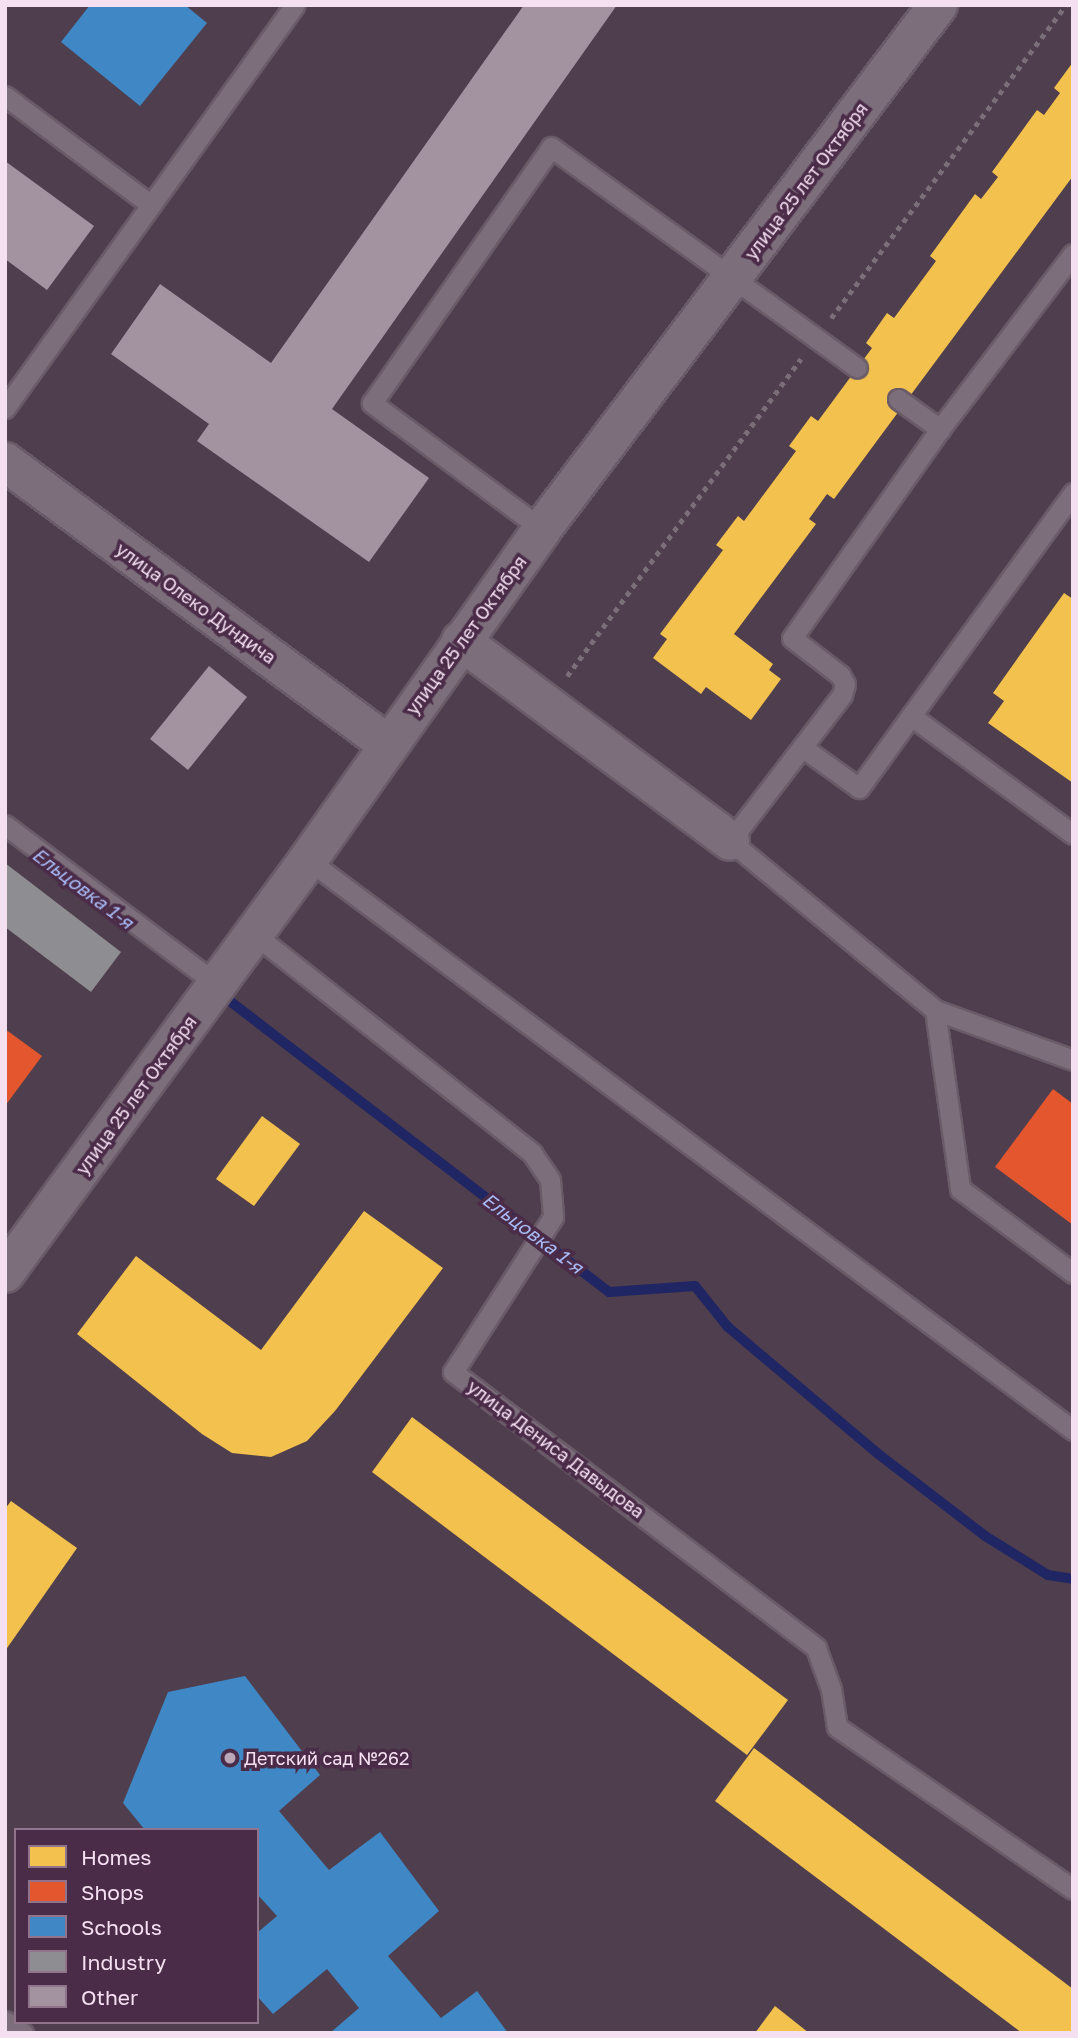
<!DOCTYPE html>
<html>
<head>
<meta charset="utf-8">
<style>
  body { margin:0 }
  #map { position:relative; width:1078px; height:2038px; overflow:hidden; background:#4f3e4d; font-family:"Golos Text",sans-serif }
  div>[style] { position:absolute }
  .homes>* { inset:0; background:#f2c14e }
  .shops>* { inset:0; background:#e4572e }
  .schools>* { inset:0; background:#3f88c5 }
  .industry>* { inset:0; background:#8d8d92 }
  .stream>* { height:10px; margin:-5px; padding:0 5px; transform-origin:5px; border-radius:5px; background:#202663 }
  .building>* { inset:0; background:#a393a1 }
  .path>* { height:4.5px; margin-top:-2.25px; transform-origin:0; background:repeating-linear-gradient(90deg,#7a6e78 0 5px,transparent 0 10px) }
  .roads { filter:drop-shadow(2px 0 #6a5b68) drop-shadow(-2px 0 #6a5b68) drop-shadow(0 2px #6a5b68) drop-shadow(0 -2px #6a5b68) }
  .lane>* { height:19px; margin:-9.5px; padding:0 9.5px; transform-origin:9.5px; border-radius:9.5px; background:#7c6f7b }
  .street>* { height:38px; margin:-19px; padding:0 19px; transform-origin:19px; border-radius:19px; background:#7c6f7b }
  .dots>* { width:19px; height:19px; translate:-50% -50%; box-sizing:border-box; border:4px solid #4b2c48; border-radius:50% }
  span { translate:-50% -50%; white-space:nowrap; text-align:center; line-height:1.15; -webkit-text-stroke:7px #4b2c48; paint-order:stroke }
  .street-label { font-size:18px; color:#f5e0f2 }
  .poi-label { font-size:18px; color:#f5e0f2 }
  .left { translate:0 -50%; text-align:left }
  .water-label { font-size:19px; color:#a9bbf6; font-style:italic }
  .frame { position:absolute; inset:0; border:7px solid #f5e0f2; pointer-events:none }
  .legend { position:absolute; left:14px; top:1828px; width:245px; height:196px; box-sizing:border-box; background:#4b2c48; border:2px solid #8f748c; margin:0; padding:9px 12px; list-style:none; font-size:21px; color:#f5e0f2 }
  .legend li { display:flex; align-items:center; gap:14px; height:35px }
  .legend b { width:35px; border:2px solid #8f748c }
</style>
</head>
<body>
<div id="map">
  <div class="homes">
    <i style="clip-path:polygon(1073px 62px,1073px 176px,910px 396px,904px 391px,892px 407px,899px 411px,834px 499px,827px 494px,809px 519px,816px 524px,734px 634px,773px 664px,769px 670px,781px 679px,751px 720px,706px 687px,701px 694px,653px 658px,667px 639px,660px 634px,723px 550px,716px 545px,738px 516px,744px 521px,796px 451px,789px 446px,811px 416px,818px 421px,872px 348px,866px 343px,887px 313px,894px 318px,936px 261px,930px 256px,975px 194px,981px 199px,998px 177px,992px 172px,1037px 110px,1044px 115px,1060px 93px,1054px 88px)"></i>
    <i style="clip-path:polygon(1064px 593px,1073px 599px,1073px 783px,988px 723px,1004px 701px,993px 693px)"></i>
    <i style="clip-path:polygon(262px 1116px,300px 1144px,254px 1206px,216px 1179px)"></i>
    <i style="clip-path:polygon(364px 1211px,443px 1268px,335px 1411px,307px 1441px,271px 1457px,232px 1453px,202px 1434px,77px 1334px,136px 1256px,261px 1350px)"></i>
    <i style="clip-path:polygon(412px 1417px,788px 1700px,747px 1755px,372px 1472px)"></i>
    <i style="clip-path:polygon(11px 1501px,77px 1548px,5px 1651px,5px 1509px)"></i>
    <i style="clip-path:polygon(754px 1748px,1073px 1989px,1073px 2033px,1022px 2033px,715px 1801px)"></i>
    <i style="clip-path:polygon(775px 2006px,809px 2033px,755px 2033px)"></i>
  </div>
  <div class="shops">
    <i style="clip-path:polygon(5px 1029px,42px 1056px,5px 1106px)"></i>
    <i style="clip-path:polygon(1053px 1089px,1073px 1104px,1073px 1225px,995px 1167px)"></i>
  </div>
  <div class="schools">
    <i style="clip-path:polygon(90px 5px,185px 5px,207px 23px,140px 106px,61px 42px)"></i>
    <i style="clip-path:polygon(245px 1676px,320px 1775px,279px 1811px,329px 1870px,380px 1832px,439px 1911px,388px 1956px,441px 2018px,477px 1991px,508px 2033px,330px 2033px,359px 2008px,327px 1969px,273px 2014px,257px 1996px,257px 1933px,277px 1916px,257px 1894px,257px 1830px,145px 1830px,123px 1803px,168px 1692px)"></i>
  </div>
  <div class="industry">
    <i style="clip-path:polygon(5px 863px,121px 952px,91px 992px,5px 927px)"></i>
  </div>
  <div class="stream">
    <i style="left:218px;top:992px;width:493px;rotate:37.5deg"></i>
    <i style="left:609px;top:1292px;width:86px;rotate:-4deg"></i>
    <i style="left:695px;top:1286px;width:53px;rotate:51.2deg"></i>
    <i style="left:728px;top:1327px;width:195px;rotate:40.2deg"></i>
    <i style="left:877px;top:1453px;width:136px;rotate:37.5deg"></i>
    <i style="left:985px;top:1536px;width:74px;rotate:31.8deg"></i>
    <i style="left:1048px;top:1575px;width:25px;rotate:9deg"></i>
  </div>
  <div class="building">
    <i style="clip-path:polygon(524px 5px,617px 5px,332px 409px,429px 478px,369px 562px,197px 441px,209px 424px,111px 354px,160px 284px,271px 363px)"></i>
    <i style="clip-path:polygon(5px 161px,94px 226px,47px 290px,5px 259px)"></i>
    <i style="clip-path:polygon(209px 666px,247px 697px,188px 770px,150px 739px)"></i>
  </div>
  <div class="path">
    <i style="left:831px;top:318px;width:391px;rotate:-53.1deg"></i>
    <i style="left:567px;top:676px;width:394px;rotate:-53.6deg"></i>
  </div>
  <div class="roads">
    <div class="lane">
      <i style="left:5px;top:96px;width:182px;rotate:36.7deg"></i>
      <i style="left:898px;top:399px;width:52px;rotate:35.5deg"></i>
      <i style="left:940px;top:429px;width:256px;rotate:125.3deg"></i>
      <i style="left:792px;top:638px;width:61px;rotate:37.6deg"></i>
      <i style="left:840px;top:675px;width:10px;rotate:61deg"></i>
      <i style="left:845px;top:684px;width:11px;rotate:105deg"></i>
      <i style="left:842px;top:695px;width:184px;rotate:127.5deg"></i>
      <i style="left:730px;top:841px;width:266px;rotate:39.5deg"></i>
      <i style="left:935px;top:1010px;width:147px;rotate:19.9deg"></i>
      <i style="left:5px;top:408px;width:496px;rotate:-54.3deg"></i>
      <i style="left:940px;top:429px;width:220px;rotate:-52.8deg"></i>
      <i style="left:1073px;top:493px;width:276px;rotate:126deg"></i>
      <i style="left:911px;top:716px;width:200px;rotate:36.1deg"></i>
      <i style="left:542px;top:529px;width:212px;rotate:-143.5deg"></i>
      <i style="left:372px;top:403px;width:312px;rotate:-55deg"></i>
      <i style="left:551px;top:147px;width:377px;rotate:35.8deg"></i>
      <i style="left:802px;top:747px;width:70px;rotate:35.7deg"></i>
      <i style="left:859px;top:788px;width:89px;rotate:-54.2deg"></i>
      <i style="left:5px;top:825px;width:265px;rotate:36.9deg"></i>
      <i style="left:308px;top:860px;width:954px;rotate:36.69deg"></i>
      <i style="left:254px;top:934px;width:354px;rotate:38.2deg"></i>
      <i style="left:532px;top:1153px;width:32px;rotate:56deg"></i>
      <i style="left:550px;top:1180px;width:37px;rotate:85deg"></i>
      <i style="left:553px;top:1217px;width:184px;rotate:122.8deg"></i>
      <i style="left:453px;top:1372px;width:456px;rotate:37.2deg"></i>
      <i style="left:816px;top:1648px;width:44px;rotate:69.9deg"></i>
      <i style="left:831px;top:1689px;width:38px;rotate:81deg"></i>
      <i style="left:837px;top:1727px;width:286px;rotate:34.5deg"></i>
      <i style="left:935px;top:1010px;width:181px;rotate:82deg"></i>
      <i style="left:960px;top:1189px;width:141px;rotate:36.6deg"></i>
      <i style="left:5px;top:2021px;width:22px;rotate:34deg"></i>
    </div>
    <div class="street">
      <i style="left:5px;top:462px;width:476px;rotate:36.4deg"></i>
      <i style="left:461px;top:641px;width:335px;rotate:36.6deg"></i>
      <i style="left:5px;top:1273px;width:512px;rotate:-53.73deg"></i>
      <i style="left:308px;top:860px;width:405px;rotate:-54.7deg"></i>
      <i style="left:542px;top:529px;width:657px;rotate:-52.92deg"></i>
    </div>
  </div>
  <div class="dots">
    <i style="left:230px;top:1758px;background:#bba7b8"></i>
  </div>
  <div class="street-label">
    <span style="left:806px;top:181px;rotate:-53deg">улица 25 лет Октября</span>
    <span style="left:196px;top:603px;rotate:36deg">улица Олеко Дундича</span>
    <span style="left:466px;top:635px;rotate:-54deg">улица 25 лет Октября</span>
    <span style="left:136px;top:1095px;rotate:-54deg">улица 25 лет Октября</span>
    <span style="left:556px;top:1449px;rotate:37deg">улица Дениса Давыдова</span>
  </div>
  <div class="poi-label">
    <span class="left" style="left:244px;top:1758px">Детский сад №262</span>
  </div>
  <div class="water-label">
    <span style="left:83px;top:888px;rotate:37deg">Ельцовка 1-я</span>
    <span style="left:533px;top:1233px;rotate:37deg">Ельцовка 1-я</span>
  </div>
  <div class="frame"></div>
  <ul class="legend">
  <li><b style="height:19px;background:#f2c14e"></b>Homes</li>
  <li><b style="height:19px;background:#e4572e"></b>Shops</li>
  <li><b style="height:19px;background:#3f88c5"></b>Schools</li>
  <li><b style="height:19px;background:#8d8d92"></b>Industry</li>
  <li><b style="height:19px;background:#a393a1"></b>Other</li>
  </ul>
</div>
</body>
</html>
